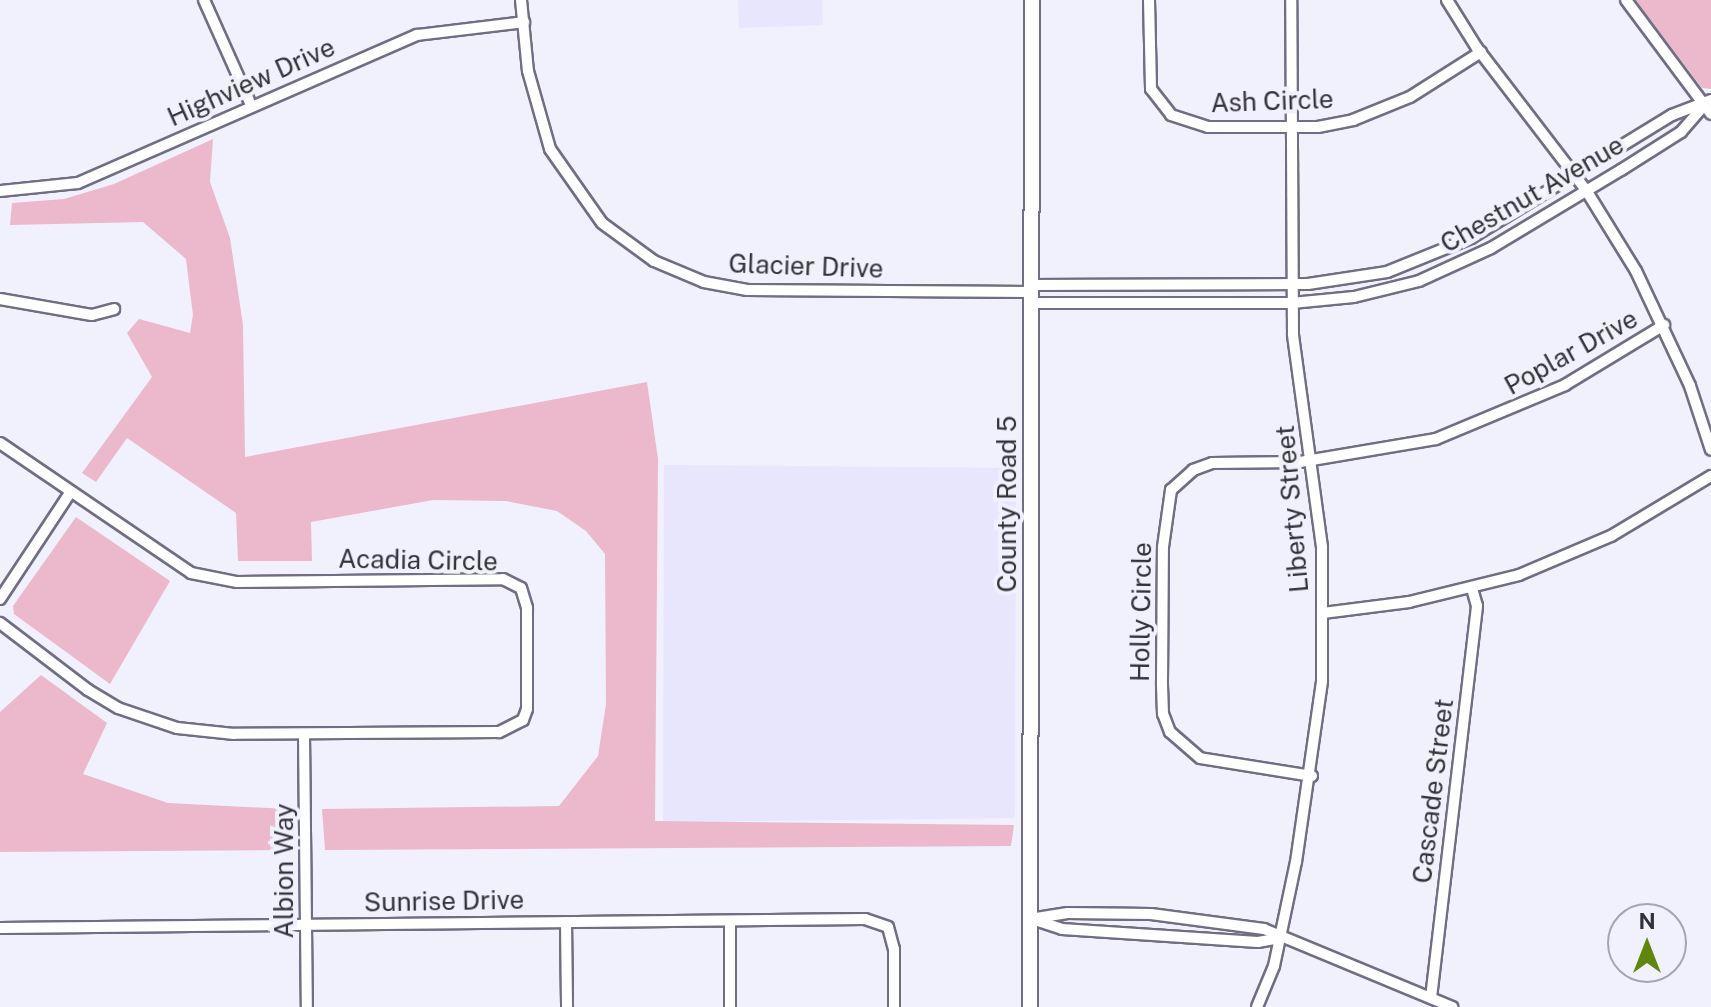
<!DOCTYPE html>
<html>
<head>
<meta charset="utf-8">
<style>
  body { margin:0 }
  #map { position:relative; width:1711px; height:1007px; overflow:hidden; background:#f1f0fd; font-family:"Public Sans",sans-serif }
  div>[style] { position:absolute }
  .built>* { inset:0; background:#e8e6fd }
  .green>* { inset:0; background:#ebb9cb }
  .roads { filter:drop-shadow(2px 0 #706e82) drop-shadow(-2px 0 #706e82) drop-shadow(0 2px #706e82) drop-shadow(0 -2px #706e82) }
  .street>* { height:10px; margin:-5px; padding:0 5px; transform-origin:5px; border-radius:5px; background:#fff }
  .secondary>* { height:14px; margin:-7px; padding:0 7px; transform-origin:7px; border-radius:7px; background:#fff }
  span { translate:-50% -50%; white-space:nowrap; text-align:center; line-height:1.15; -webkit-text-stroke:8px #f1f0fd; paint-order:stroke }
  .street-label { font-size:26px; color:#33323b }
  .north { position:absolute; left:1607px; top:903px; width:80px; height:80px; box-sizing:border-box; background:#f1f0fd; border:2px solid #a5a4af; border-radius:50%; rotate:0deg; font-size:22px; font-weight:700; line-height:32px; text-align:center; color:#33323b }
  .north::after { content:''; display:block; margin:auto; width:28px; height:36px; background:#60860a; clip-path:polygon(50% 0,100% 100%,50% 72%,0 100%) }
</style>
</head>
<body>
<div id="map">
  <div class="built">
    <i style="clip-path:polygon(738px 0,822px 0,823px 25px,739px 28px)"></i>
    <i style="clip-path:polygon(664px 465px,1016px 468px,1015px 818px,663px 822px)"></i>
  </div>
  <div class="green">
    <i style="clip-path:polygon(1635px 0,1711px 0,1711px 89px,1702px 88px)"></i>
    <i style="clip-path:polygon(213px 139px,210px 182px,230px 238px,243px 325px,245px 457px,647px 382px,658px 459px,655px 821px,1014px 825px,1011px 846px,325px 850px,322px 809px,559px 806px,598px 756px,606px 704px,605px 554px,586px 531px,557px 511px,506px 501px,433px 500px,311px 522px,312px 561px,238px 561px,236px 513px,127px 438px,96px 482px,82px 473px,152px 377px,127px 333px,139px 319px,190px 333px,193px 315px,186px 259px,143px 222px,10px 225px,12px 203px,64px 199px,114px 184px)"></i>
    <i style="clip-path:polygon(76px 517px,170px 581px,110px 684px,14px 614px,13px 606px)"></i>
    <i style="clip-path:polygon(41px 675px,107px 723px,83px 774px,168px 803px,287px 809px,287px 850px,0 852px,0 712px)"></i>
  </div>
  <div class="roads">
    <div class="street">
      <i style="left:204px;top:0;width:115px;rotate:65.9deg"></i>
      <i style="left:521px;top:0;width:71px;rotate:84.4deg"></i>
      <i style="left:528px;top:71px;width:81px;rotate:74.2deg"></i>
      <i style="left:550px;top:149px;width:90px;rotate:54.9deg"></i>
      <i style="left:602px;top:223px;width:64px;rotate:36.2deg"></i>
      <i style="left:654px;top:261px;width:54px;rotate:22.8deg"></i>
      <i style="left:704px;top:282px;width:44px;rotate:10.5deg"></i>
      <i style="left:747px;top:290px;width:283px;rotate:0.4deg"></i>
      <i style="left:1149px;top:0;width:89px;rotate:88.7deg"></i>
      <i style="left:1151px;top:89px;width:33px;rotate:52deg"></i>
      <i style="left:1171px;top:115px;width:39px;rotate:18deg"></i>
      <i style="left:1208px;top:127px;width:110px"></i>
      <i style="left:1318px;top:127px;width:36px;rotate:-11deg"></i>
      <i style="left:1353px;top:120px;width:61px;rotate:-22deg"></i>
      <i style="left:1410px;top:97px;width:84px;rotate:-32.4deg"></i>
      <i style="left:1447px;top:0;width:57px;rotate:58deg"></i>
      <i style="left:1477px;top:48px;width:179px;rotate:52.5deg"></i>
      <i style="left:1586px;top:190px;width:95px;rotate:58.3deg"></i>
      <i style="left:1636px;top:271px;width:127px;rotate:64.8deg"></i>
      <i style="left:1690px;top:386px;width:67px;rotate:71.8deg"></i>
      <i style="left:1626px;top:0;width:142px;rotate:53.3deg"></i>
      <i style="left:0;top:191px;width:78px;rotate:-5.9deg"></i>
      <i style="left:78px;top:183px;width:370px;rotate:-23.6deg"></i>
      <i style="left:417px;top:35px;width:108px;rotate:-6.9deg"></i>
      <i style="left:1030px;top:285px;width:278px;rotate:-0.2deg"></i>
      <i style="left:1308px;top:284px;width:80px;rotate:-8.6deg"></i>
      <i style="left:1387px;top:272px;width:91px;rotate:-22deg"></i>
      <i style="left:1471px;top:238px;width:236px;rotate:-31.5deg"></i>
      <i style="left:1672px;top:115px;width:42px;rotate:-21deg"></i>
      <i style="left:0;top:299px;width:93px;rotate:9.9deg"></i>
      <i style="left:92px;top:315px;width:23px;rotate:-15deg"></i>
      <i style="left:1030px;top:303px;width:262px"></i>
      <i style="left:1292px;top:303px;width:62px;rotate:-5.5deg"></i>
      <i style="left:1354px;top:297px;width:67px;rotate:-13.8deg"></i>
      <i style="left:1419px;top:281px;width:79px;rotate:-24.6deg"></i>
      <i style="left:1491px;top:248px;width:152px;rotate:-31deg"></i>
      <i style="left:1621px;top:170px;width:71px;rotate:-32.3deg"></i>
      <i style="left:1681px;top:132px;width:37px;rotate:-49deg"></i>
      <i style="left:0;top:443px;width:231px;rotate:34.2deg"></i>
      <i style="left:191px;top:573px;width:47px;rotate:11.1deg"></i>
      <i style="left:237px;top:582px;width:266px;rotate:-0.6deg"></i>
      <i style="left:503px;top:579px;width:20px;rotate:27deg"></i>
      <i style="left:521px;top:588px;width:21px;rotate:73deg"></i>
      <i style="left:527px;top:608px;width:101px;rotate:90deg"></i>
      <i style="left:527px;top:709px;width:12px;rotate:110deg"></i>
      <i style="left:523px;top:720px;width:27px;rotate:153deg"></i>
      <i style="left:499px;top:732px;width:265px;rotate:179.6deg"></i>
      <i style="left:234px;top:734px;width:57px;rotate:-174deg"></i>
      <i style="left:177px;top:728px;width:62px;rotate:-161.3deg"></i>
      <i style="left:118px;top:708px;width:35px;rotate:-149deg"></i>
      <i style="left:88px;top:690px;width:111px;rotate:-142.7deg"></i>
      <i style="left:0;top:599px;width:127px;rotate:-56.6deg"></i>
      <i style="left:1323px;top:613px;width:87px;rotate:-7.3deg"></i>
      <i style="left:1409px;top:602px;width:113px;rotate:-13.8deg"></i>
      <i style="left:1519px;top:575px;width:100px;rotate:-23deg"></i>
      <i style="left:1611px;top:536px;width:117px;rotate:-31deg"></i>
      <i style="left:304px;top:735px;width:272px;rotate:89.4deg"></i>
      <i style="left:1312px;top:776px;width:113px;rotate:-170.9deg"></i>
      <i style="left:1200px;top:758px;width:40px;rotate:-139deg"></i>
      <i style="left:1170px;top:732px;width:19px;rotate:-111deg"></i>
      <i style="left:1163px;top:714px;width:32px;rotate:-92deg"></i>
      <i style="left:1162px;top:682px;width:135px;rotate:-89.6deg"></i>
      <i style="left:1163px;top:547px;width:58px;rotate:-82deg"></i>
      <i style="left:1171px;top:490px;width:30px;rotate:-42deg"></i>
      <i style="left:1193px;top:470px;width:20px;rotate:-20deg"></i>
      <i style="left:1212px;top:463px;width:88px;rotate:-0.7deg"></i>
      <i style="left:1300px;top:462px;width:138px;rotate:-9.6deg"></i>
      <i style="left:1436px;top:439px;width:140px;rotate:-22.7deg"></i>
      <i style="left:1565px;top:385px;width:116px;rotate:-31.2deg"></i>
      <i style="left:1030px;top:919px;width:38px;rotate:-9deg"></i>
      <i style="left:1068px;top:913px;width:83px;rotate:0.7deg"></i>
      <i style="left:1151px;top:914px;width:114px;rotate:7.6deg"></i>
      <i style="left:1264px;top:929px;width:204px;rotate:22.5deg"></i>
      <i style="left:1032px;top:919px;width:32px;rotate:18deg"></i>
      <i style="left:1062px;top:929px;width:196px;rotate:3.8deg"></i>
      <i style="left:1258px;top:942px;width:22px;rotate:-10deg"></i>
      <i style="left:566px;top:922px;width:85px;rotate:89.3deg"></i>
      <i style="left:0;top:928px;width:865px;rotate:-0.6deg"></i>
      <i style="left:865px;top:919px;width:24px;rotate:19deg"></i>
      <i style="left:888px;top:927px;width:23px;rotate:75deg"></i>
      <i style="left:894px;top:949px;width:58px;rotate:90deg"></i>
      <i style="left:1431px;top:998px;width:395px;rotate:-83.3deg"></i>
      <i style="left:1477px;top:606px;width:18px;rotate:-106deg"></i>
      <i style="left:730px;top:1007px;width:86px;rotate:-90deg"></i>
      <i style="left:1257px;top:1007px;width:44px;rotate:-67.5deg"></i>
      <i style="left:1274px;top:966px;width:106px;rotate:-78.1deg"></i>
      <i style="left:1296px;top:862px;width:183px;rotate:-81.8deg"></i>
      <i style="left:1322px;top:681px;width:134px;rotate:-90deg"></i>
      <i style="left:1322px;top:547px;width:215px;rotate:-97.8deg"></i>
      <i style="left:1293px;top:334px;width:334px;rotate:-90.3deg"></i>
    </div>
    <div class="secondary">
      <i style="left:1030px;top:1007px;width:1007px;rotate:-89.89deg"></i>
    </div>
  </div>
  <div class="street-label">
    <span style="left:251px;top:82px;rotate:-24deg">Highview Drive</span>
    <span style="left:1272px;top:101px;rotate:-2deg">Ash Circle</span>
    <span style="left:1532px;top:194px;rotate:-30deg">Chestnut Avenue</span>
    <span style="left:806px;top:266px;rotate:2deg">Glacier Drive</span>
    <span style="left:1571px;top:352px;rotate:-29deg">Poplar Drive</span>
    <span style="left:1007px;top:504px;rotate:-90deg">County Road 5</span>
    <span style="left:1292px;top:509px;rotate:-95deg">Liberty Street</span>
    <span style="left:418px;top:560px;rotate:1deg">Acadia Circle</span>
    <span style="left:1141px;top:612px;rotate:-89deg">Holly Circle</span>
    <span style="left:1433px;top:791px;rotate:-83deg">Cascade Street</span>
    <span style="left:284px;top:871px;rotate:-90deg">Albion Way</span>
    <span style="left:444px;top:901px;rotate:-1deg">Sunrise Drive</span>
  </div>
  <div class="north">N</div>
</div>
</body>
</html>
